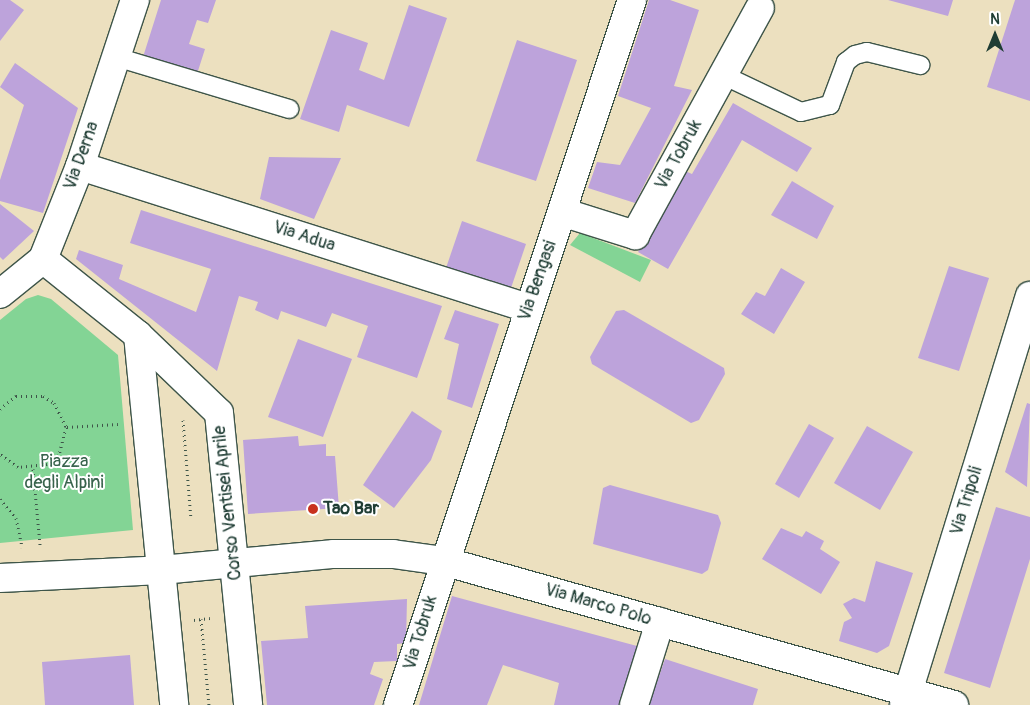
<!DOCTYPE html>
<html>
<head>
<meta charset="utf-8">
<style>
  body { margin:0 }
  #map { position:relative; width:1030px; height:705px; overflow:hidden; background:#ece0bf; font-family:Pangolin,sans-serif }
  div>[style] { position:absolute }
  .green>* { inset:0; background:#83d495 }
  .building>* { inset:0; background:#bda3db }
  .path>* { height:3px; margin-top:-1.5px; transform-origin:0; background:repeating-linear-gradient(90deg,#3e5549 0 1px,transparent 0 5px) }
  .roads { filter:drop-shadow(1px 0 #3e5549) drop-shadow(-1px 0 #3e5549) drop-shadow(0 1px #3e5549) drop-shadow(0 -1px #3e5549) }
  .lane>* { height:18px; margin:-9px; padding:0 9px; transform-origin:9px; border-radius:9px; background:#fff }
  .street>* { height:28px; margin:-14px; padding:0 14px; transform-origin:14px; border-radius:14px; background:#fff }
  .dots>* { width:14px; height:14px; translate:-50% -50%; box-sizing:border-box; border:2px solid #fff; border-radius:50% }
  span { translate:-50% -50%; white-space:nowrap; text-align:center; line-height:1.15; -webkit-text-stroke:4px #fff; paint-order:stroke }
  .street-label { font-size:18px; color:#1f3d34 }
  .park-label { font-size:18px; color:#38634c }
  .poi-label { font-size:18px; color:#1f3d34; font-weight:700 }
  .left { translate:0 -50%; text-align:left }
  .north { position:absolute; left:970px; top:10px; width:50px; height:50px; -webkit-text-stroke:4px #fff; paint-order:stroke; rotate:0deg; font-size:14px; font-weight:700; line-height:20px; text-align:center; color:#1f3d34 }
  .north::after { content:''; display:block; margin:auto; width:18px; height:22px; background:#1f3d34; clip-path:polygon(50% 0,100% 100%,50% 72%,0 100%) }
</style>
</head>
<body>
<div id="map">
  <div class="green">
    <i style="clip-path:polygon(580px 233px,651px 260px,640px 282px,570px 245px)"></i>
    <i style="clip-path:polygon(38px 295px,51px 299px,118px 355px,133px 530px,0 543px,0 320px,26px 299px)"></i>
  </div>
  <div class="building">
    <i style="clip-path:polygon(0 0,10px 0,24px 10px,0 41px)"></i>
    <i style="clip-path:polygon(161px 0,216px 0,208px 23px,197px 20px,189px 44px,205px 49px,197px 74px,143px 57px)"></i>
    <i style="clip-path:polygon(649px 0,670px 0,699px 10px,674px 86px,692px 90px,635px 203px,588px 188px,597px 162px,620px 165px,651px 108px,618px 96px)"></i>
    <i style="clip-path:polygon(888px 0,953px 0,948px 16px)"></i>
    <i style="clip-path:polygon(1015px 0,1030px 0,1030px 101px,987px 87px)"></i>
    <i style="clip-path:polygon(409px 5px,447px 18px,409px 127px,347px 105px,339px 132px,300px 119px,331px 30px,368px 43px,359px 70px,384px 80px)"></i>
    <i style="clip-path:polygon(517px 40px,577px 60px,536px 181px,476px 161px)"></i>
    <i style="clip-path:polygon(15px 63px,78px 108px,43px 213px,0 201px,0 180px,24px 105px,0 87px)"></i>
    <i style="clip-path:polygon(733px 103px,812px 148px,797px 172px,742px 140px,668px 269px,638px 252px,685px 171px,692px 174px)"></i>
    <i style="clip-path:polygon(269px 157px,341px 158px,314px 219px,260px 199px)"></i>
    <i style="clip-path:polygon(792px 181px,834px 206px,817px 239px,771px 215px)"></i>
    <i style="clip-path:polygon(0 204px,34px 231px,3px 260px,0 257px)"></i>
    <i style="clip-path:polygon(141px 210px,442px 306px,417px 378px,357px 357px,368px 326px,332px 313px,326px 327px,281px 311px,278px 320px,255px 310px,258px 302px,239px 296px,217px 371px,76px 259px,79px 250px,123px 265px,119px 279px,196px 312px,211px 269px,130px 243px)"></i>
    <i style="clip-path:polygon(462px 221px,526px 244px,510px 291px,445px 271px)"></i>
    <i style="clip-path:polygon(949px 266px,989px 278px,959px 371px,918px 358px)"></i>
    <i style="clip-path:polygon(781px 268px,805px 282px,774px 334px,741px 314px,756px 292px,765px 296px)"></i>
    <i style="clip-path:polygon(455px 310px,499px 324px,472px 408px,447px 399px,459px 344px,444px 339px)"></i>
    <i style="clip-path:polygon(624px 310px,724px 368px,725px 374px,699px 420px,691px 423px,592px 364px,590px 357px,616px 311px)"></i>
    <i style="clip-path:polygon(298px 339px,352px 359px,323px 437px,268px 417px)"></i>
    <i style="clip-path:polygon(1027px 403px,1030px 404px,1027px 487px,1005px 472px)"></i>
    <i style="clip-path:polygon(412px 411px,442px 431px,431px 460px,394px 508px,363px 485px)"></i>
    <i style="clip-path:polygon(809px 424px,834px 438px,799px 498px,775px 484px)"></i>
    <i style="clip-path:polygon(867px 426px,913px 452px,880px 510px,834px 483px)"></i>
    <i style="clip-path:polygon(298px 436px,299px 446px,326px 444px,326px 456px,335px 456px,339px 508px,248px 514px,243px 440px)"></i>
    <i style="clip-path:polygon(610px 485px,718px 515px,721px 523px,708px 570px,702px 574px,593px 544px,603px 488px)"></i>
    <i style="clip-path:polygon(996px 507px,1030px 517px,1030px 559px,990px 688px,944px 673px)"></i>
    <i style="clip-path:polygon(781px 528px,802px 537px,806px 531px,824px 541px,820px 549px,840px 562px,821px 594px,762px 559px)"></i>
    <i style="clip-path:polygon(876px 561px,913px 573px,889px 646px,877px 653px,839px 641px,844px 622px,852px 618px,843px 604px,854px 598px,865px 602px)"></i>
    <i style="clip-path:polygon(452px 596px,637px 646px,619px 705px,554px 705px,559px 683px,503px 665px,487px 705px,419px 705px)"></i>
    <i style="clip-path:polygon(407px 599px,406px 643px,397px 644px,397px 661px,374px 662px,370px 674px,383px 679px,374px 705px,267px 705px,261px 641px,308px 638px,305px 606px)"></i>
    <i style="clip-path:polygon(130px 655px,134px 705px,45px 705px,42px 662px)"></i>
    <i style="clip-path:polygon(665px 659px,758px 689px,753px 705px,649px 705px)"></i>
  </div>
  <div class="path">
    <i style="left:0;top:409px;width:21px;rotate:-39deg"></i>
    <i style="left:16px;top:396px;width:27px"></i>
    <i style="left:43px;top:396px;width:13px;rotate:32deg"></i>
    <i style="left:54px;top:403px;width:27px;rotate:63deg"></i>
    <i style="left:66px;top:427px;width:29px;rotate:104deg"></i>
    <i style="left:59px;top:455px;width:15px;rotate:143deg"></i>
    <i style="left:47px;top:464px;width:29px;rotate:174deg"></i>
    <i style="left:18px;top:467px;width:22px;rotate:-144deg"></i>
    <i style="left:183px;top:420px;width:99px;rotate:85.4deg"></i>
    <i style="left:67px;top:427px;width:51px;rotate:-3.4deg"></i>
    <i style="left:33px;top:469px;width:76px;rotate:84.7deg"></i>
    <i style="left:0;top:499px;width:25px;rotate:50deg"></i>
    <i style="left:16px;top:518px;width:30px;rotate:78deg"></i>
    <i style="left:201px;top:619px;width:86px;rotate:84.7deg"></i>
    <i style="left:194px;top:620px;width:16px;rotate:-7deg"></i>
  </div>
  <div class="roads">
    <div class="lane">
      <i style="left:116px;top:57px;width:181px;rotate:16.7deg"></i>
      <i style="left:723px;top:75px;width:86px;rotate:25.4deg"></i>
      <i style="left:801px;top:112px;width:30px;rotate:-14deg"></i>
      <i style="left:830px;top:105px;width:46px;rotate:-69.6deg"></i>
      <i style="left:846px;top:62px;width:11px;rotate:-38deg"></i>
      <i style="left:855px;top:55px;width:12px;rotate:-14deg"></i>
      <i style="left:867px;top:52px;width:55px;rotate:13.8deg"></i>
    </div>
    <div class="street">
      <i style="left:80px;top:166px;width:470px;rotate:17.6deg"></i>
      <i style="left:562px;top:212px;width:77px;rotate:17.5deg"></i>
      <i style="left:635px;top:235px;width:259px;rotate:-61.2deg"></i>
      <i style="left:43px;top:259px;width:122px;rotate:38.7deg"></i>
      <i style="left:138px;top:335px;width:112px;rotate:43.9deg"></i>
      <i style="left:219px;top:413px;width:293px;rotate:84.3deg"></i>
      <i style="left:0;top:294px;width:55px;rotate:-39.1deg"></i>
      <i style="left:43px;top:259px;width:100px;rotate:-68.3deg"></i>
      <i style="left:80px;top:166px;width:175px;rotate:-71.7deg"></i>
      <i style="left:138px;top:335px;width:372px;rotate:84.4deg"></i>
      <i style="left:0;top:578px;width:161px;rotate:-2.8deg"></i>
      <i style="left:161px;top:570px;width:174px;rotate:-5.3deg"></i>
      <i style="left:334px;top:554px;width:59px"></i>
      <i style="left:393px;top:554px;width:50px;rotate:8deg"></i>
      <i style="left:443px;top:561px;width:531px;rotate:15.74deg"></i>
      <i style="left:398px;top:705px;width:743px;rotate:-71.64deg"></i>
      <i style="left:634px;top:705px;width:87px;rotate:-72.6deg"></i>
      <i style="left:904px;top:705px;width:428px;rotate:-72.9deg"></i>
    </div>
  </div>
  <div class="dots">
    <i style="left:313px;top:509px;background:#c8321e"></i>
  </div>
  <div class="street-label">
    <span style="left:679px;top:155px;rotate:-61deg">Via Tobruk</span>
    <span style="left:82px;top:156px;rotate:-70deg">Via Derna</span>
    <span style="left:304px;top:237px;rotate:18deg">Via Adua</span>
    <span style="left:538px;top:281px;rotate:-71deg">Via Bengasi</span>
    <span style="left:967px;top:501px;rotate:-73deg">Via Tripoli</span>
    <span style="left:228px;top:503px;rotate:-96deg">Corso Ventisei Aprile</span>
    <span style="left:598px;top:605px;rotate:16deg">Via Marco Polo</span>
    <span style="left:421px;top:633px;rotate:-73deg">Via Tobruk</span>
  </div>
  <div class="park-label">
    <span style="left:64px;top:473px">Piazza<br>degli Alpini</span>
  </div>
  <div class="poi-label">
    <span class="left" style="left:323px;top:509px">Tao Bar</span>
  </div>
  <div class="north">N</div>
</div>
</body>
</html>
